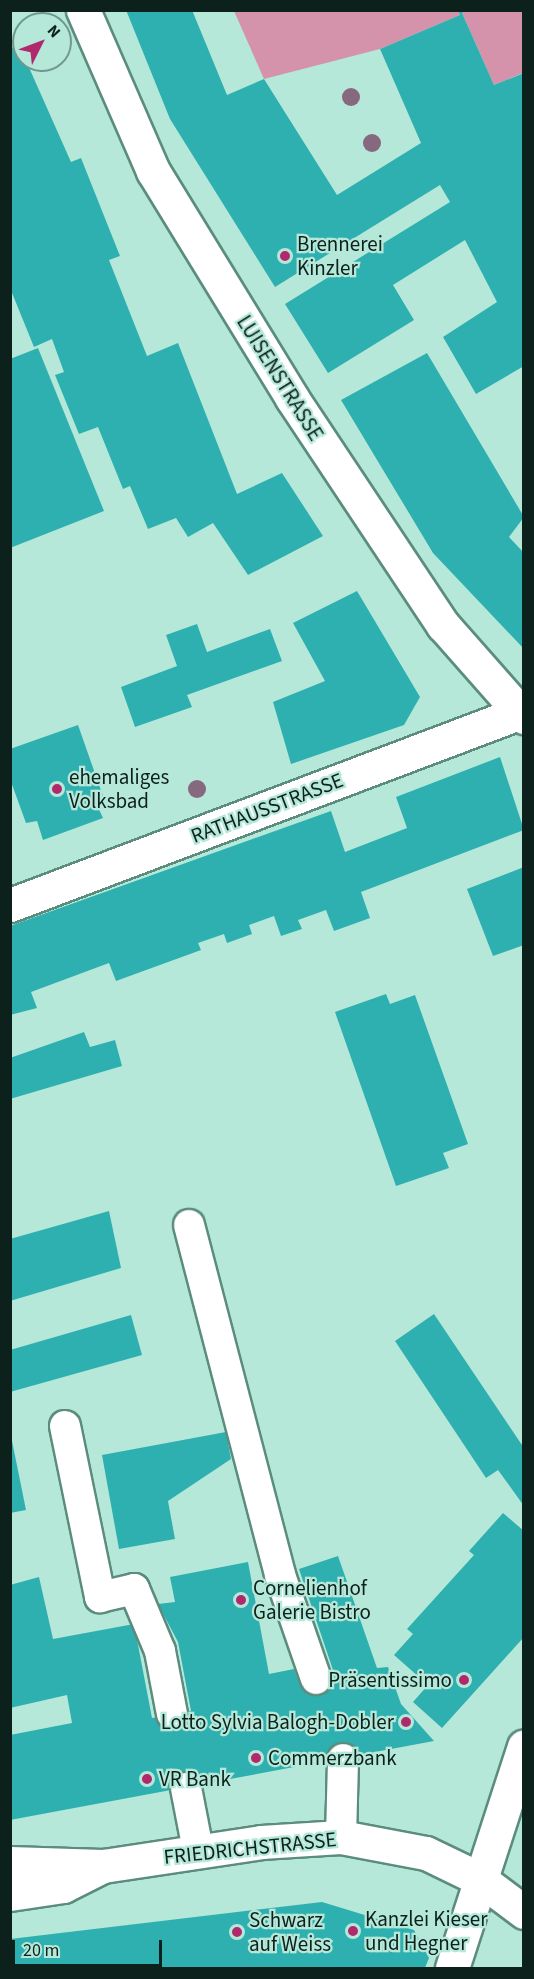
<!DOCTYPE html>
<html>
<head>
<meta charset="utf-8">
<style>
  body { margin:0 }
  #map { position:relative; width:534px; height:1979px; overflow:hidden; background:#b5e8d9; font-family:"Source Sans 3",sans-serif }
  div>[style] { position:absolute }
  .green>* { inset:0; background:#d592ab }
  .building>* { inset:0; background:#2fb0b0 }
  .roads { filter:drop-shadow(2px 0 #5b8c7e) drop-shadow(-2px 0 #5b8c7e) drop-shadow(0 2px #5b8c7e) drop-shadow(0 -2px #5b8c7e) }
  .lane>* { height:30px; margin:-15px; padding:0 15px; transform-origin:15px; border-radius:15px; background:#fff }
  .street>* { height:33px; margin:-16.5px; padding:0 16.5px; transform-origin:16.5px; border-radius:16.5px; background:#fff }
  .secondary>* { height:33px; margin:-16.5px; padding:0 16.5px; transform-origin:16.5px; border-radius:16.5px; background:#fff }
  .trees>* { width:18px; height:18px; margin:-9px; border-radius:50%; background:#86687f }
  .dots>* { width:16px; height:16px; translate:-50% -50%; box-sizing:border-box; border:3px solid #b5e8d9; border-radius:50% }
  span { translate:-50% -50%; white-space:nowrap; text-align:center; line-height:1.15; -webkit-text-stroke:4.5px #b5e8d9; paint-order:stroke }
  .poi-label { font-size:21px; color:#0d211c }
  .left { translate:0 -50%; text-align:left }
  .right { translate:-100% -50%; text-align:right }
  .street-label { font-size:21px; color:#0d211c }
  .frame { position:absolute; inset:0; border:12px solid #0d211c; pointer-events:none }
  .north { position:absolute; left:12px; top:12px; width:60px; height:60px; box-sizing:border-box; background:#b5e8d9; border:2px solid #72988d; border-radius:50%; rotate:48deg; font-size:16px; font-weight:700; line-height:24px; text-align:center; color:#0d211c }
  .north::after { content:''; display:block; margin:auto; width:21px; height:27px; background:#b0296d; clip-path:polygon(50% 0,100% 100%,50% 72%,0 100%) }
  .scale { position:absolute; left:12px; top:1940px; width:150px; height:27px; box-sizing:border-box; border:3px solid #0d211c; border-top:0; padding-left:8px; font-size:18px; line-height:21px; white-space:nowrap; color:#0d211c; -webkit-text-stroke:4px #b5e8d9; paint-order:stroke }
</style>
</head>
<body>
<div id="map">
  <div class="green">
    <i style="clip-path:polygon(458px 10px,460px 15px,380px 49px,264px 79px,234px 11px)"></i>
    <i style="clip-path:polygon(469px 10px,523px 11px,523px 73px,494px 85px,462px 13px)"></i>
  </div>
  <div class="building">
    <i style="clip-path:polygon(126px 10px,192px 10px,227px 95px,264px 79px,337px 195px,421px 143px,380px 49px,460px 15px,458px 10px,469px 10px,462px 13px,494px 85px,524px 73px,524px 366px,476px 394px,443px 337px,497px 302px,465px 240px,393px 285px,414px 320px,328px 373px,285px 304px,450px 202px,440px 185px,275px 287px,170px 119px)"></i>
    <i style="clip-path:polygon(19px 45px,71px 162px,81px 158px,120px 256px,109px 260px,147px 356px,178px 343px,237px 494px,282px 473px,323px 536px,248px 575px,213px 523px,188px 537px,176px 518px,148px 529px,130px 486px,123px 489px,98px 427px,79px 434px,55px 375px,64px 372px,52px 339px,34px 347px,10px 288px,10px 49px)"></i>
    <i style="clip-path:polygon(38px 348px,104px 511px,10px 548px,10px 359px)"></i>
    <i style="clip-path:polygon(427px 353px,524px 517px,509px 537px,524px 553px,524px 649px,433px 553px,341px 400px)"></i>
    <i style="clip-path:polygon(357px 591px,420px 697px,404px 725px,291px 764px,273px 702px,325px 681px,293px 623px)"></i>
    <i style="clip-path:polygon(197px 624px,207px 652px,270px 629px,282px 661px,187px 695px,192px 707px,135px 727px,121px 687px,177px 666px,166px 635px)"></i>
    <i style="clip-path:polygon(78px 725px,104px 799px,96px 803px,103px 818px,43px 840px,37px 821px,26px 823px,10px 779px,10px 749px)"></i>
    <i style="clip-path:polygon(500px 757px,524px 830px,361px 892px,370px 918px,334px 931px,326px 910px,298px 920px,302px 929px,281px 936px,274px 916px,249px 925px,252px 934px,227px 943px,224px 934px,198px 943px,201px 950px,116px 981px,109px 963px,31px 992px,37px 1008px,10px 1015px,10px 926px,331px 811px,345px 852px,407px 828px,396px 797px)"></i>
    <i style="clip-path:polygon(524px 867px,524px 945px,493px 956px,467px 889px)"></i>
    <i style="clip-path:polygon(386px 994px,390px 1004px,415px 995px,468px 1144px,443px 1153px,449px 1168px,396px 1186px,335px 1012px)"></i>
    <i style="clip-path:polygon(84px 1032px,90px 1047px,115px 1040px,122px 1066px,10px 1099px,10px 1058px)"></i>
    <i style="clip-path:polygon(109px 1211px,121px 1268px,10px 1301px,10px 1239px)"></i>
    <i style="clip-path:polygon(434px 1314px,524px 1448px,524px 1506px,498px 1470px,486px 1478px,395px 1341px)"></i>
    <i style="clip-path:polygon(131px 1315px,142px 1355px,10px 1392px,10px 1350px)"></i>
    <i style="clip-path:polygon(10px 1431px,26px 1510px,10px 1513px)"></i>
    <i style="clip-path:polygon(226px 1432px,231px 1459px,168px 1501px,175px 1539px,119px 1549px,102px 1455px)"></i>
    <i style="clip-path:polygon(503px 1513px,524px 1531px,524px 1637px,442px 1728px,413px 1702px,428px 1685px,394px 1655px,413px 1634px,407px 1629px,474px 1555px,469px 1551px)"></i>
    <i style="clip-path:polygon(338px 1556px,377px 1668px,388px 1667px,401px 1704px,434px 1741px,10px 1820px,10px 1735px,72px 1723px,67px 1695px,10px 1708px,10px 1585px,39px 1577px,53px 1639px,134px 1624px,152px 1718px,191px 1711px,178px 1642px,158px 1604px,175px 1602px,170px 1577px,248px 1562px,269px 1674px,294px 1669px,299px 1682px,335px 1676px,299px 1569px)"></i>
    <i style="clip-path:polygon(322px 1902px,414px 1930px,429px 1958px,425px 1968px,10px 1968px,10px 1939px)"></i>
  </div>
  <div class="roads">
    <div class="lane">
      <i style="left:189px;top:1225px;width:362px;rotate:75.4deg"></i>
      <i style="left:280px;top:1575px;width:110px;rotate:70.9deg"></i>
      <i style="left:65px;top:1426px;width:175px;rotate:78.4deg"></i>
      <i style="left:100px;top:1597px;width:35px;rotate:-13deg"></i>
      <i style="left:134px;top:1589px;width:67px;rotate:67.2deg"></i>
      <i style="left:160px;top:1651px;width:64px;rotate:79.2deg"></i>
      <i style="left:186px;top:1788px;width:63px;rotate:79deg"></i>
      <i style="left:341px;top:1837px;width:78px;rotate:-88.5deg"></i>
    </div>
    <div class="street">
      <i style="left:83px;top:10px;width:176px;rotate:66.5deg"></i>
      <i style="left:153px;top:171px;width:266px;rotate:58.5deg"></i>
      <i style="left:292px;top:398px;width:273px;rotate:56.4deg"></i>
      <i style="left:443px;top:625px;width:123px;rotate:48.6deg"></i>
      <i style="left:10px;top:905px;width:549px;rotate:-20.68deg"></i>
      <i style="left:452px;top:1968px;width:233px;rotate:-72deg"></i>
    </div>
    <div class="secondary">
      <i style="left:10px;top:1863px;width:93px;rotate:1.8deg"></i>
      <i style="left:103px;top:1866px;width:160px;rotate:-8.6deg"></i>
      <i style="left:261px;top:1842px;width:80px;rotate:-3.6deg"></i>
      <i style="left:341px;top:1837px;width:86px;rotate:10.7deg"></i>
      <i style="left:426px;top:1853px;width:60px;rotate:25.7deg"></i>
      <i style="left:480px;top:1879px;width:55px;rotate:36.9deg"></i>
      <i style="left:10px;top:1894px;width:54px;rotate:-8.6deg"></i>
      <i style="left:63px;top:1886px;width:45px;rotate:-26.6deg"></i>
    </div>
  </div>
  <div class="trees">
    <i style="left:351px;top:97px"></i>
    <i style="left:372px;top:143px"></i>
    <i style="left:197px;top:789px"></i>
  </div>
  <div class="dots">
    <i style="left:285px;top:256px;background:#b0296d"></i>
    <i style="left:57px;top:789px;background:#b0296d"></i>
    <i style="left:241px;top:1600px;background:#b0296d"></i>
    <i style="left:464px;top:1680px;background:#b0296d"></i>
    <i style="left:406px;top:1722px;background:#b0296d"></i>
    <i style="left:256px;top:1758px;background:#b0296d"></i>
    <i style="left:147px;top:1779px;background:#b0296d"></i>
    <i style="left:353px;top:1931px;background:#b0296d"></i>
    <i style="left:237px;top:1932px;background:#b0296d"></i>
  </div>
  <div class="poi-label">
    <span class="left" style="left:297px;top:256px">Brennerei<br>Kinzler</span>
    <span class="left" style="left:69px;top:789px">ehemaliges<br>Volksbad</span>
    <span class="left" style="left:253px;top:1600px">Cornelienhof<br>Galerie Bistro</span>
    <span class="right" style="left:452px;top:1680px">Präsentissimo</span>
    <span class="right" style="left:394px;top:1722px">Lotto Sylvia Balogh-Dobler</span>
    <span class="left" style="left:268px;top:1758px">Commerzbank</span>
    <span class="left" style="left:159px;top:1779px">VR Bank</span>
    <span class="left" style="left:365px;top:1931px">Kanzlei Kieser<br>und Hegner</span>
    <span class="left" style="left:249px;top:1932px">Schwarz<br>auf Weiss</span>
  </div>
  <div class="street-label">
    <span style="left:280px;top:378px;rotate:58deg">LUISENSTRASSE</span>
    <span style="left:267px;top:808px;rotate:-21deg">RATHAUSSTRASSE</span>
    <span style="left:250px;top:1848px;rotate:-6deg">FRIEDRICHSTRASSE</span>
  </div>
  <div class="frame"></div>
  <div class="north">N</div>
  <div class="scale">20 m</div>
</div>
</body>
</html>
